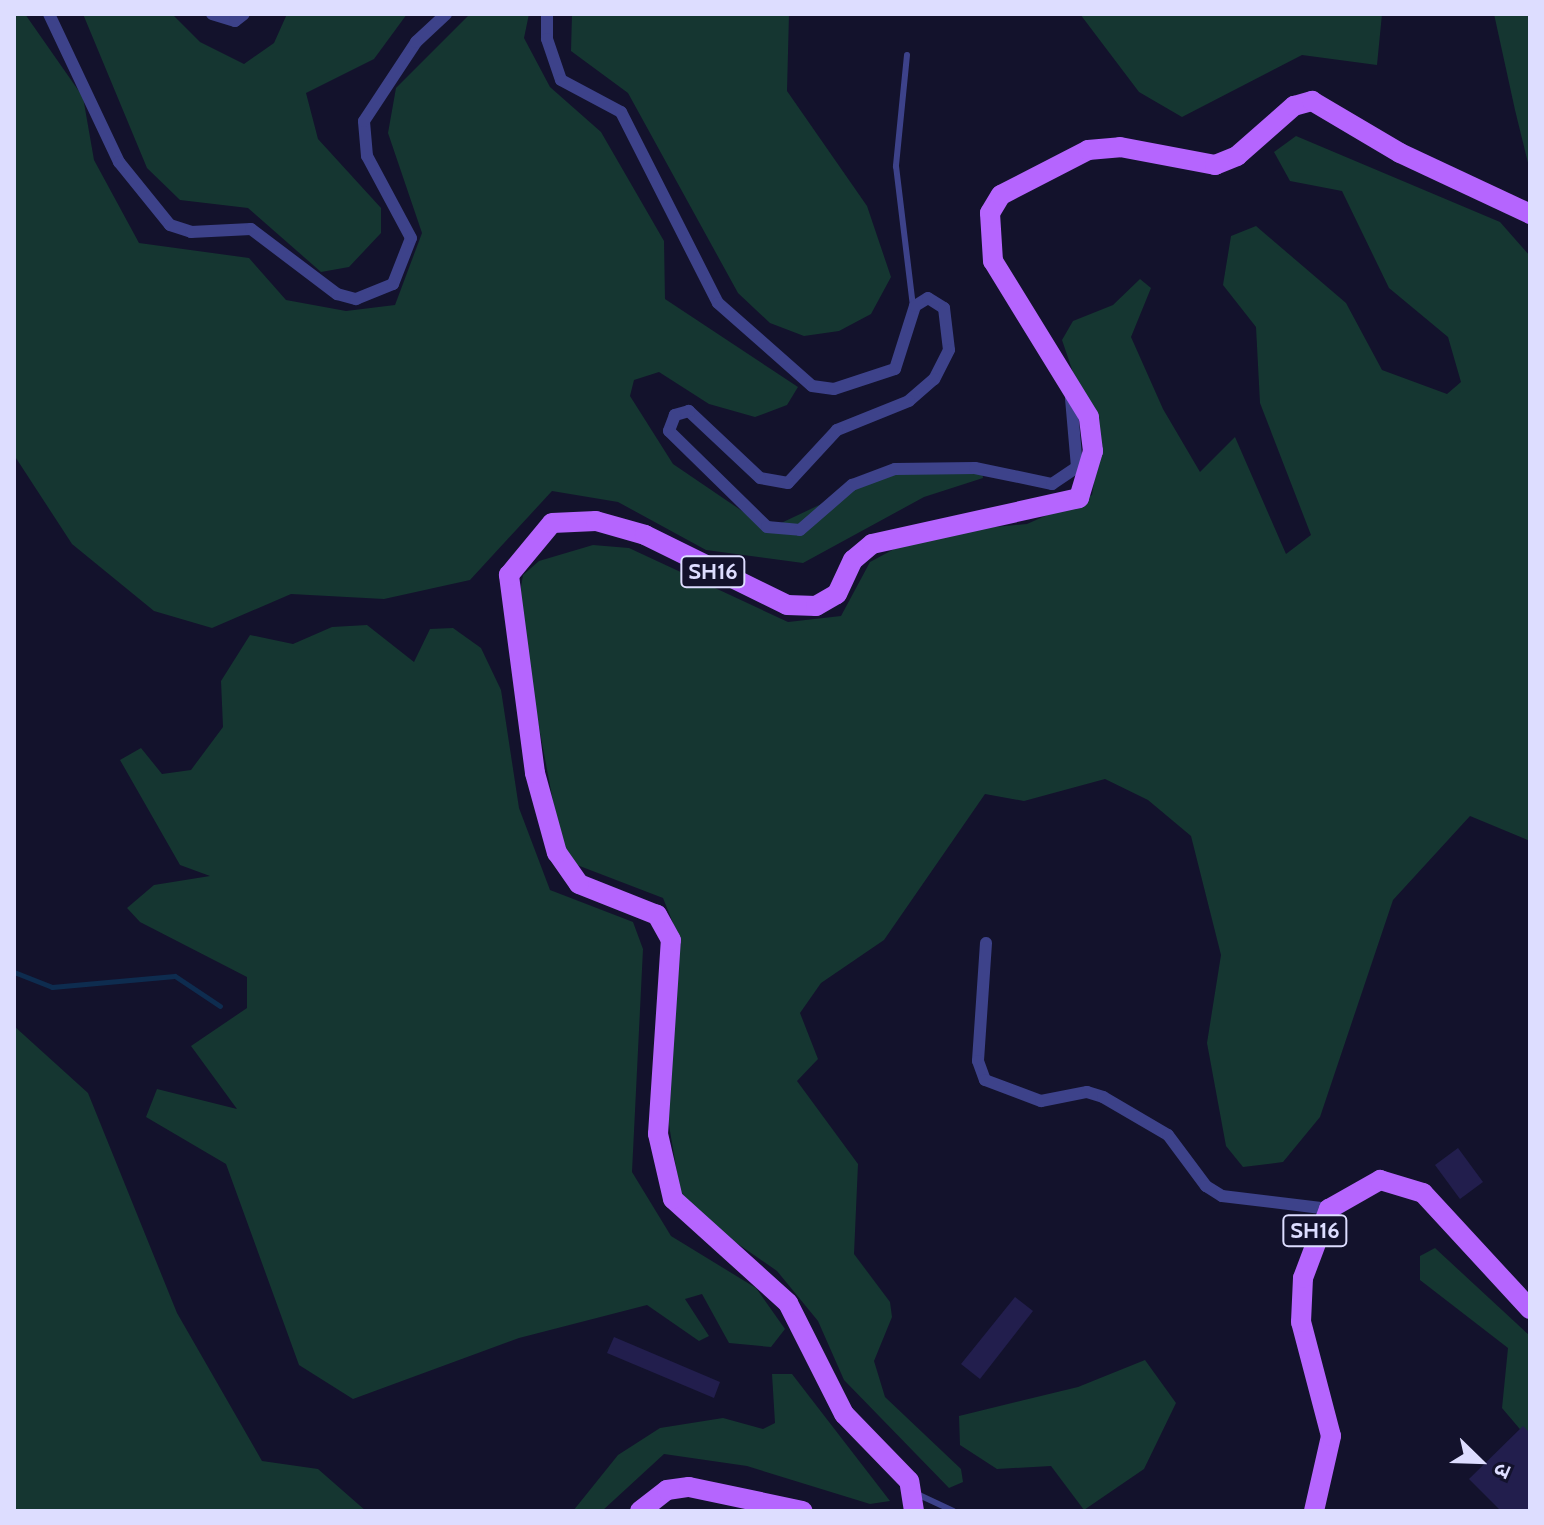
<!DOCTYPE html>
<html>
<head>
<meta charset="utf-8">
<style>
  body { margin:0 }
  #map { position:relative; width:1544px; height:1525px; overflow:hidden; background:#13122c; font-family:Cabin,"Noto Sans Devanagari",sans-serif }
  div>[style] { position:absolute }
  .green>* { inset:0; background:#153631 }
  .stream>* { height:5px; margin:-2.5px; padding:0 2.5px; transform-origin:2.5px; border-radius:2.5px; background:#0e2c4f }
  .building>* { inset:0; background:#221e4d }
  .lane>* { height:6px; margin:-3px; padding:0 3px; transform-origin:3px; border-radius:3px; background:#3d428a }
  .street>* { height:12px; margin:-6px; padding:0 6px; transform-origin:6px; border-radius:6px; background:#3d428a }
  .primary>* { height:20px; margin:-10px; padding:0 10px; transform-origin:10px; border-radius:10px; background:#b565fe }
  span { translate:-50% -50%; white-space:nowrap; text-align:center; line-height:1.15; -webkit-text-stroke:6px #13122c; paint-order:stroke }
  .shield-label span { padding:2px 6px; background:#13122c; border:2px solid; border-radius:6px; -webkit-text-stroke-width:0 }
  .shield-label { font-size:22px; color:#ddf; font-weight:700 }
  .frame { position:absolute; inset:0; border:16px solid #ddf; pointer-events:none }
  .north { position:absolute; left:1440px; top:1421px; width:80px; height:80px; -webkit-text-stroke:6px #13122c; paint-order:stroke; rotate:113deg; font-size:22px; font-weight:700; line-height:32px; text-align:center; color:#ddf }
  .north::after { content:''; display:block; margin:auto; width:28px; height:36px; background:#ddf; clip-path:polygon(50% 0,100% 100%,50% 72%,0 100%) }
</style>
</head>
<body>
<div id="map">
  <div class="green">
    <i style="clip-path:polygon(14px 14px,25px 14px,83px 97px,94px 160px,139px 243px,249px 258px,286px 300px,346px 311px,395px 305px,422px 233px,388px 133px,396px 88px,470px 14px,529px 14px,524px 38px,550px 87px,601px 132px,664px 241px,665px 299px,798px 387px,787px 405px,755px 417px,709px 404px,659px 372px,634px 380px,630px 396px,673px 464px,748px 515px,779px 524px,885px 474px,982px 470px,983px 478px,924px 497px,803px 563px,706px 550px,618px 502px,552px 491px,470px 580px,384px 599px,291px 594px,212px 628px,154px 611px,72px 544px,14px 455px)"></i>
    <i style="clip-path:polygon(83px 14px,172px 14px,200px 42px,244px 64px,274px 43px,287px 14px,407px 14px,374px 59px,306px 93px,318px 139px,381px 208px,381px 233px,349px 267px,321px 272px,248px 208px,180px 200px,147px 168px)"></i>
    <i style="clip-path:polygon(572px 14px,789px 14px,787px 91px,867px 206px,891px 277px,871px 314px,839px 331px,804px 336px,770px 323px,738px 293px,628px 93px,571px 51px)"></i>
    <i style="clip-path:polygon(1080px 14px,1382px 14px,1377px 65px,1302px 55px,1182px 117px,1139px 92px)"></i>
    <i style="clip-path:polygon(1494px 14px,1530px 14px,1530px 171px,1515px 110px)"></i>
    <i style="clip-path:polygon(1296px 136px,1500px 222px,1530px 256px,1530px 841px,1470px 816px,1393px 900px,1320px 1117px,1283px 1162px,1243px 1167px,1226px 1146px,1207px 1043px,1221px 955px,1191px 836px,1148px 800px,1105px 779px,1024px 801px,985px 794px,884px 940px,821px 983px,800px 1013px,818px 1059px,797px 1081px,858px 1164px,854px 1254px,890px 1302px,892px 1317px,874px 1361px,885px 1397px,961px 1469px,963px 1482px,949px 1488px,844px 1380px,818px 1321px,777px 1271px,702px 1219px,680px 1191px,668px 1119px,673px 923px,663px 898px,564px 860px,517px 610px,523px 575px,539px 561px,593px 545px,629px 548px,788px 622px,841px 616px,870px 562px,922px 534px,1027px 524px,1092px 495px,1099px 449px,1062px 340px,1073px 321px,1113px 305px,1140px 279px,1151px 288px,1131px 337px,1163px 409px,1200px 472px,1235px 437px,1286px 554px,1311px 535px,1260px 403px,1256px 327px,1223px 285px,1231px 236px,1256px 226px,1346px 303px,1382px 370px,1447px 394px,1461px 382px,1448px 337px,1389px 288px,1342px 191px,1290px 181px,1274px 152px)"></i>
    <i style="clip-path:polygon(367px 625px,414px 662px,430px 629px,453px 628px,481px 648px,501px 690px,519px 808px,550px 890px,633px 922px,643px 949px,632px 1172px,671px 1236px,756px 1288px,785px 1329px,771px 1347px,729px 1343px,702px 1294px,685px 1299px,709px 1336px,699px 1341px,647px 1305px,519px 1338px,353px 1399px,299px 1365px,226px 1164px,146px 1117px,157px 1089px,237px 1109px,191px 1046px,247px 1008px,247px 977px,140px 922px,127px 908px,154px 885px,210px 876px,180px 865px,120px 760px,141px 748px,162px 774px,191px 770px,223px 727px,221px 681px,250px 635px,293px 644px,332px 627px)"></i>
    <i style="clip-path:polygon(14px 1026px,88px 1093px,177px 1313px,262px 1461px,318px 1469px,366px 1511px,14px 1511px)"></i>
    <i style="clip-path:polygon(1435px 1248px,1530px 1336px,1530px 1441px,1502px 1408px,1508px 1348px,1420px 1280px,1420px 1256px)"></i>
    <i style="clip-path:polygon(1145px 1360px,1176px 1403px,1144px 1469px,1084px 1510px,1051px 1466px,997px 1469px,960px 1445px,959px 1416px,1078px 1387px)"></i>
    <i style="clip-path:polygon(772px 1374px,792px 1374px,890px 1501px,870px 1504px,747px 1466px,664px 1454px,602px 1511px,573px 1511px,618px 1455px,660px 1428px,723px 1418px,763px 1429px,775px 1423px)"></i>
  </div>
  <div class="stream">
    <i style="left:14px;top:972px;width:41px;rotate:21.5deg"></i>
    <i style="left:52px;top:987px;width:123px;rotate:-5.1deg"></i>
    <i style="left:175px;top:976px;width:54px;rotate:33.7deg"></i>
  </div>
  <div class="building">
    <i style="clip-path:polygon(1458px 1148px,1483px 1182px,1460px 1199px,1435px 1165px)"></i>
    <i style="clip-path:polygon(1015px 1297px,1033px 1311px,980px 1379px,961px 1364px)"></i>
    <i style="clip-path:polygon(614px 1337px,720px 1382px,714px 1398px,607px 1353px)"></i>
    <i style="clip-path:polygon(1523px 1426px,1530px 1433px,1530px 1511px,1501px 1511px,1469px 1479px)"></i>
  </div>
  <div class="lane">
    <i style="left:907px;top:55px;width:112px;rotate:95.7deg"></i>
    <i style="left:896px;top:166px;width:142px;rotate:83.1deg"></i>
    <i style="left:917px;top:1494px;width:40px;rotate:25deg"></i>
  </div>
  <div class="street">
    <i style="left:49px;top:14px;width:164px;rotate:64.7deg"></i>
    <i style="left:119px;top:162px;width:81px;rotate:51deg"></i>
    <i style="left:170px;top:225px;width:22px;rotate:18deg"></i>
    <i style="left:191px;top:232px;width:60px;rotate:-2.9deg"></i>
    <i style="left:251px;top:229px;width:108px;rotate:37.1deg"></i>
    <i style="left:337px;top:294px;width:20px;rotate:15deg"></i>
    <i style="left:356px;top:299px;width:40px;rotate:-22deg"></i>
    <i style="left:393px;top:284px;width:49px;rotate:-68.6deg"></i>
    <i style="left:411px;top:238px;width:93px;rotate:-118.2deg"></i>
    <i style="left:367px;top:156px;width:35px;rotate:-95deg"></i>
    <i style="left:364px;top:121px;width:95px;rotate:-56.6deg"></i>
    <i style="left:416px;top:42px;width:41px;rotate:-43deg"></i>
    <i style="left:212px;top:14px;width:24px;rotate:17deg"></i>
    <i style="left:235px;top:21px;width:11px;rotate:-38deg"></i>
    <i style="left:547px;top:14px;width:25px;rotate:90deg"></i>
    <i style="left:547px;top:39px;width:43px;rotate:71.1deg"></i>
    <i style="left:561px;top:80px;width:68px;rotate:28.1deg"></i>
    <i style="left:621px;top:112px;width:214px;rotate:63.1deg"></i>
    <i style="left:718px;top:303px;width:125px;rotate:41.4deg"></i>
    <i style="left:812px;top:386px;width:22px;rotate:8deg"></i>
    <i style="left:834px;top:389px;width:64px;rotate:-18.2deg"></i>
    <i style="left:895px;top:369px;width:66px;rotate:-72.4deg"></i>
    <i style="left:915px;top:306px;width:15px;rotate:-32deg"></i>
    <i style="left:928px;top:298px;width:19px;rotate:32deg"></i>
    <i style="left:944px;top:308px;width:42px;rotate:83.2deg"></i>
    <i style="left:949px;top:350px;width:33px;rotate:117deg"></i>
    <i style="left:934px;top:379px;width:33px;rotate:139deg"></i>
    <i style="left:909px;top:401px;width:78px;rotate:158.1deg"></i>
    <i style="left:837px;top:430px;width:72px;rotate:132.8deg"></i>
    <i style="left:788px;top:483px;width:28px;rotate:-170deg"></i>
    <i style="left:760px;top:478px;width:98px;rotate:-136.7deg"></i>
    <i style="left:689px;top:411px;width:15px;rotate:164deg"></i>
    <i style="left:675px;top:415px;width:17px;rotate:111deg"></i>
    <i style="left:669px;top:431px;width:137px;rotate:44.4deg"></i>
    <i style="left:767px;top:527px;width:33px;rotate:5deg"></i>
    <i style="left:800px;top:530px;width:69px;rotate:-40.9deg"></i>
    <i style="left:852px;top:485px;width:46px;rotate:-20.4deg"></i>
    <i style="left:895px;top:469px;width:80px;rotate:-0.7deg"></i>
    <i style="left:975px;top:468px;width:79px;rotate:11.7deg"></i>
    <i style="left:1052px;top:484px;width:30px;rotate:-34deg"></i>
    <i style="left:1077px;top:467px;width:69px;rotate:-95deg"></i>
    <i style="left:986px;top:943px;width:118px;rotate:93.9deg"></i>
    <i style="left:978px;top:1061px;width:20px;rotate:70deg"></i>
    <i style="left:985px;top:1080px;width:60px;rotate:20.6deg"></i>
    <i style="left:1041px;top:1101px;width:47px;rotate:-11.1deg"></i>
    <i style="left:1087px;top:1092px;width:17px;rotate:17deg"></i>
    <i style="left:1103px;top:1097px;width:75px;rotate:30.3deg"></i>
    <i style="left:1168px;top:1135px;width:64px;rotate:53.3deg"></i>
    <i style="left:1206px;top:1186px;width:19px;rotate:32deg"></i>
    <i style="left:1222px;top:1196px;width:108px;rotate:6.9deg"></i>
  </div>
  <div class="primary">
    <i style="left:640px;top:1511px;width:34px;rotate:-38deg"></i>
    <i style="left:667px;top:1490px;width:22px;rotate:-8deg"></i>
    <i style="left:689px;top:1487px;width:116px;rotate:11.9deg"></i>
    <i style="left:914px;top:1511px;width:30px;rotate:-99deg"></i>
    <i style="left:909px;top:1481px;width:93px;rotate:-134.1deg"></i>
    <i style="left:844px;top:1414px;width:124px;rotate:-116.8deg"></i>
    <i style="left:788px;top:1303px;width:155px;rotate:-137.9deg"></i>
    <i style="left:673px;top:1199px;width:67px;rotate:-103deg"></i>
    <i style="left:658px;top:1134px;width:194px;rotate:-86.2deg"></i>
    <i style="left:671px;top:940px;width:29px;rotate:-119deg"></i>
    <i style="left:657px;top:915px;width:84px;rotate:-158.3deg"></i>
    <i style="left:579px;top:884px;width:38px;rotate:-125deg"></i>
    <i style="left:557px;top:853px;width:83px;rotate:-105.4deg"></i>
    <i style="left:535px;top:773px;width:200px;rotate:-97.5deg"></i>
    <i style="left:509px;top:575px;width:67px;rotate:-50.4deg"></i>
    <i style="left:552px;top:523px;width:44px;rotate:-2.6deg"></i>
    <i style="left:596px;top:521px;width:51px;rotate:15.9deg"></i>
    <i style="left:645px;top:535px;width:158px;rotate:26.2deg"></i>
    <i style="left:787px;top:605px;width:29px;rotate:2deg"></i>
    <i style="left:816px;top:606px;width:24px;rotate:-30deg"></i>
    <i style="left:837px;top:594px;width:38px;rotate:-65deg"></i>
    <i style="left:853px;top:560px;width:25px;rotate:-40deg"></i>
    <i style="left:872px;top:544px;width:212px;rotate:-12.5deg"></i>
    <i style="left:1079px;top:498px;width:49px;rotate:-73.4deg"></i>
    <i style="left:1093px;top:451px;width:34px;rotate:-97deg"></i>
    <i style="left:1089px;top:417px;width:183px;rotate:-121.6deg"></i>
    <i style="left:993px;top:261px;width:48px;rotate:-93.6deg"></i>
    <i style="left:990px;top:213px;width:21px;rotate:-59deg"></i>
    <i style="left:1001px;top:195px;width:98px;rotate:-27.3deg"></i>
    <i style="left:1088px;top:150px;width:32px;rotate:-5deg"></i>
    <i style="left:1120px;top:147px;width:97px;rotate:10.7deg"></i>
    <i style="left:1215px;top:165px;width:24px;rotate:-22deg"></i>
    <i style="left:1237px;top:156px;width:76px;rotate:-41.3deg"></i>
    <i style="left:1294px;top:106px;width:19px;rotate:-16deg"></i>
    <i style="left:1312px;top:101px;width:102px;rotate:30.6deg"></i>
    <i style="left:1400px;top:153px;width:144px;rotate:25.1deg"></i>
    <i style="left:1314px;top:1511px;width:77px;rotate:-77.2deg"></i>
    <i style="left:1331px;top:1436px;width:118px;rotate:-104.7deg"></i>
    <i style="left:1301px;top:1322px;width:44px;rotate:-87.4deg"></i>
    <i style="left:1303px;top:1278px;width:74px;rotate:-69.4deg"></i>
    <i style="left:1329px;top:1209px;width:59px;rotate:-29.6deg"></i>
    <i style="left:1380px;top:1180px;width:45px;rotate:16.8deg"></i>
    <i style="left:1423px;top:1193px;width:158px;rotate:47.3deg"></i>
  </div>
  <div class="shield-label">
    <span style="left:713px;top:572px">SH16</span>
    <span style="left:1315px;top:1231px">SH16</span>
  </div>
  <div class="frame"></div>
  <div class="north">उ</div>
</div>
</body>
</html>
